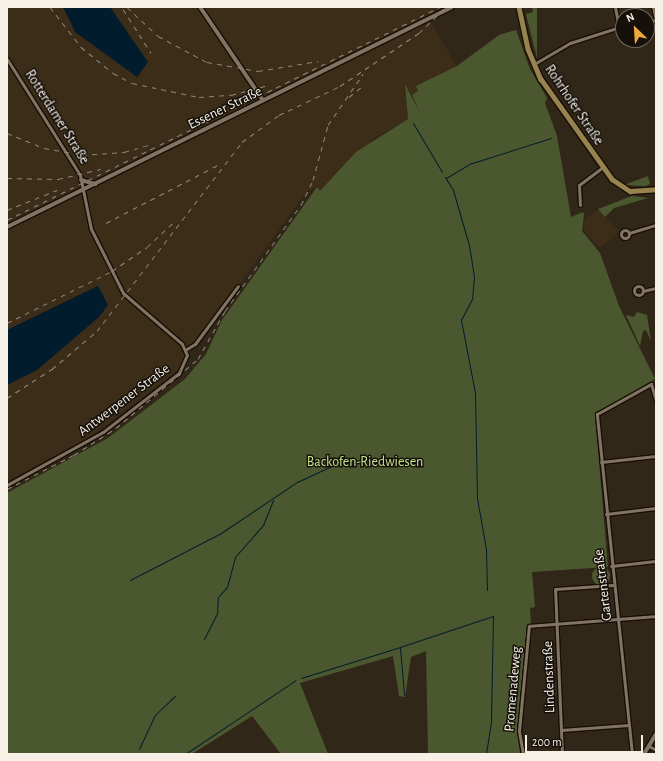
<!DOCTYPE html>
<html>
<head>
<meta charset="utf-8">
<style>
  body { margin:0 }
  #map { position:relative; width:663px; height:761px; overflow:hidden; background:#312719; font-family:"Alegreya Sans",sans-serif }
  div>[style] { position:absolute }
  .built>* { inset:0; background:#3c2d19 }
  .green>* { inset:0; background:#4b582f }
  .round { border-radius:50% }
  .water>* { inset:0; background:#001c2d }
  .stream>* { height:1px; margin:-0.5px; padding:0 0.5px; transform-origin:0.5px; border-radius:0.5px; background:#001c2d }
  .roads { filter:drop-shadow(1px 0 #190f04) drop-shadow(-1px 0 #190f04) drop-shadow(0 1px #190f04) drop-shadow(0 -1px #190f04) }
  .minor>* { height:3px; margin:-1.5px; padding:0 1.5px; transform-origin:1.5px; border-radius:1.5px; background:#817464 }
  .minor>.ring { margin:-1.5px; padding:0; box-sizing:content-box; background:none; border:3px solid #817464; border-radius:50% }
  .tertiary>* { height:4px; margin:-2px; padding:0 2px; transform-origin:2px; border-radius:2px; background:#817464 }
  .secondary>* { height:4.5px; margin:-2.25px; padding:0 2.25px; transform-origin:2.25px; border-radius:2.25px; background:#978350 }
  .rail>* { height:1px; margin-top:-0.5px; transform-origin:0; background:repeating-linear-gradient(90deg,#8e857a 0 5px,transparent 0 10px) }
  span { translate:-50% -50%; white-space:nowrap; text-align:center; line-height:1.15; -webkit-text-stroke:3px #15110a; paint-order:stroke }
  .street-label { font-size:14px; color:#f7f0e7 }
  .park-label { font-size:14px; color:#c6e38e }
  .frame { position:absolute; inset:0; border:8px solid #f7f0e7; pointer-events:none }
  .north { position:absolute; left:615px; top:8px; width:40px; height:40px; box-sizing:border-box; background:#15110a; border:1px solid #6f6a62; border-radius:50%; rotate:335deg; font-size:11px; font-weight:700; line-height:16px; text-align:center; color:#f7f0e7 }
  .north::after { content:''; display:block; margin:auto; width:14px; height:18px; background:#efa73d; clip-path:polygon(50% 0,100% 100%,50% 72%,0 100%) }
  .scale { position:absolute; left:525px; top:735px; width:118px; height:18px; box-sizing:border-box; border:2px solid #f7f0e7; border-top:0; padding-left:5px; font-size:12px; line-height:14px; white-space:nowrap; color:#f7f0e7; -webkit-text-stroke:3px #15110a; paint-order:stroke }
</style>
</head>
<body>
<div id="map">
  <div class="built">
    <i style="clip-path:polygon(7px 7px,63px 7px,74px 25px,123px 27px,110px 7px,443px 7px,427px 15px,457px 67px,412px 95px,405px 85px,408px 119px,374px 138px,342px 176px,321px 193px,317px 187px,307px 191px,176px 372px,88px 438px,7px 481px,7px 385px,36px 370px,99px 317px,97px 286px,7px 330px)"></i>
    <i style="clip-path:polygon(598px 210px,619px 231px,600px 248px,584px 231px,585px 219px)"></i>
  </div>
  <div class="green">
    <i style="clip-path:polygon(532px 7px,537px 7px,537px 58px,526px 14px,533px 12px)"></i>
    <i style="clip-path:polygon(516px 30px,530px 69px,547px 98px,545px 103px,557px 136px,571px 217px,583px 212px,584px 215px,582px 231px,600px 253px,619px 306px,655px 379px,595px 415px,608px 567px,532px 572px,535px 607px,530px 608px,531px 624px,527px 627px,518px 733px,520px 753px,428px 754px,426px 651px,411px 657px,405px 697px,399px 696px,393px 656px,300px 683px,328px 754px,281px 754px,252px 716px,192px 754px,7px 754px,7px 493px,108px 438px,185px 379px,206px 354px,222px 320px,317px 187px,320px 191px,356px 152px,408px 119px,405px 84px,420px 113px,412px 95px,418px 91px,416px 86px,457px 66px,499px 35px)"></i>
    <i style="clip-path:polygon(648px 176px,650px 184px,646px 186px,624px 185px)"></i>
    <i style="clip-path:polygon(632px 196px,648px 198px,614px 208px,605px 217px,598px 209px)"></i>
    <i style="clip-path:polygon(637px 312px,647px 315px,651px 341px,646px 330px,643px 331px,640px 346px,626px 315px,634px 317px)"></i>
    <i class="round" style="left:592px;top:567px;width:18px;height:18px"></i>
  </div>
  <div class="water">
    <i style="clip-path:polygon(63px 7px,110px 7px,148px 62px,137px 77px,75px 32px)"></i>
    <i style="clip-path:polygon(98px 286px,108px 305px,99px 317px,37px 370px,7px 385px,7px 330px)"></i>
  </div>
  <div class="stream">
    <i style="left:413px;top:123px;width:57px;rotate:59.4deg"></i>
    <i style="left:445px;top:177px;width:15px;rotate:58deg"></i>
    <i style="left:453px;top:190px;width:57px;rotate:73.8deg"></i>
    <i style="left:469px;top:245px;width:32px;rotate:81deg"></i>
    <i style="left:474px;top:277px;width:22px;rotate:95deg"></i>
    <i style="left:472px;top:299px;width:24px;rotate:118deg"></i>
    <i style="left:461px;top:320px;width:74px;rotate:79.1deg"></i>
    <i style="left:475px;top:393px;width:105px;rotate:88.9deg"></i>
    <i style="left:477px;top:498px;width:52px;rotate:80deg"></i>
    <i style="left:486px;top:549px;width:41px;rotate:88.6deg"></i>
    <i style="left:446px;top:178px;width:27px;rotate:-31deg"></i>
    <i style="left:469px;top:164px;width:86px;rotate:-17.6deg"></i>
    <i style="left:130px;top:580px;width:102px;rotate:-27.3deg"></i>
    <i style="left:221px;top:533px;width:92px;rotate:-33.9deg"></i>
    <i style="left:297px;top:482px;width:57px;rotate:-24.8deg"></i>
    <i style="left:204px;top:639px;width:28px;rotate:-63deg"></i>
    <i style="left:217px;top:614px;width:17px;rotate:-87deg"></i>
    <i style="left:218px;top:597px;width:13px;rotate:-48deg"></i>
    <i style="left:227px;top:587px;width:31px;rotate:-75deg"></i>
    <i style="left:235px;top:557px;width:43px;rotate:-48.8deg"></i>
    <i style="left:263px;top:525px;width:27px;rotate:-68deg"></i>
    <i style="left:400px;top:647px;width:98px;rotate:-18.4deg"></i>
    <i style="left:493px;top:616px;width:106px;rotate:91.1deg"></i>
    <i style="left:491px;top:722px;width:32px;rotate:99deg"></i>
    <i style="left:301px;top:678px;width:104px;rotate:-17.4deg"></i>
    <i style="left:400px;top:647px;width:48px;rotate:85.2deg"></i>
    <i style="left:139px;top:749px;width:38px;rotate:-65deg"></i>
    <i style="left:155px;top:715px;width:28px;rotate:-44deg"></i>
    <i style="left:185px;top:754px;width:133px;rotate:-33.7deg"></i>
  </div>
  <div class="roads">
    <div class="minor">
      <i style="left:615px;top:7px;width:20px;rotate:79deg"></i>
      <i style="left:653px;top:7px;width:13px;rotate:77deg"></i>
      <i style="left:647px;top:22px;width:9px;rotate:-13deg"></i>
      <i style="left:7px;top:59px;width:137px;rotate:57.8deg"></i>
      <i style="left:80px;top:175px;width:55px;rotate:78.5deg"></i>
      <i style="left:91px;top:229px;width:72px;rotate:63.4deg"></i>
      <i style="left:123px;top:293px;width:78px;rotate:40.8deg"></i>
      <i style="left:182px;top:344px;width:12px;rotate:66deg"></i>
      <i style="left:187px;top:355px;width:20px;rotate:114deg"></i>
      <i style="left:179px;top:373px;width:96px;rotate:142.2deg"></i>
      <i style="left:103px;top:432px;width:110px;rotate:151.1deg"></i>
      <i style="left:534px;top:64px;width:42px;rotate:-30.3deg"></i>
      <i style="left:570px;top:43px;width:56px;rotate:-17.8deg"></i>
      <i style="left:580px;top:205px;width:20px;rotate:-93deg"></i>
      <i style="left:579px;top:185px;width:30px;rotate:-37deg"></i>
      <i class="ring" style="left:621px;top:230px;width:5px;height:5px"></i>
      <i style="left:629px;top:233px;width:28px;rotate:-17deg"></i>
      <i class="ring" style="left:634.5px;top:286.5px;width:6px;height:6px"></i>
      <i style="left:643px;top:291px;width:13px;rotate:-13deg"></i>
      <i style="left:185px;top:350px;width:12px;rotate:-31deg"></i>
      <i style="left:195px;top:344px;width:72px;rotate:-53.4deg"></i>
      <i style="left:601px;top:462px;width:55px;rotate:-6.2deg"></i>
      <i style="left:606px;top:514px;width:50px;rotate:-6.8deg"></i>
      <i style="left:611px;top:566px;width:45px;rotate:-6.3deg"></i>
      <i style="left:561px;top:730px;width:68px;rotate:-4.2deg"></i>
      <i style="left:649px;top:746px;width:8px;rotate:30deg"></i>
      <i style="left:523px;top:754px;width:23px;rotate:-100deg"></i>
      <i style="left:519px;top:731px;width:105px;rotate:-84.6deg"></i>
      <i style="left:529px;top:626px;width:127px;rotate:-4.5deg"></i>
      <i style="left:562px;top:754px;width:165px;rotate:-92.4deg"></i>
      <i style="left:555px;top:589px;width:58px;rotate:-3.9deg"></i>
      <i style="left:632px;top:754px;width:342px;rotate:-95.9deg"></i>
      <i style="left:597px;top:414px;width:62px;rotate:-29.1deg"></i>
      <i style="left:651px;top:384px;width:17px;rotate:73deg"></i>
    </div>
    <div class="tertiary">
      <i style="left:200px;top:7px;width:111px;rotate:56deg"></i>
      <i style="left:81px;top:180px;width:15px;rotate:16deg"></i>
      <i style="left:7px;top:227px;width:496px;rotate:-26.3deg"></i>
      <i style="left:644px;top:754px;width:23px;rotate:-59deg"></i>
    </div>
    <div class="secondary">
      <i style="left:519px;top:7px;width:43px;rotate:77.9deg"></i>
      <i style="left:528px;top:49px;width:33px;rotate:67deg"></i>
      <i style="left:541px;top:79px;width:123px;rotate:54.6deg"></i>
      <i style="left:612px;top:179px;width:22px;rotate:34deg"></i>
      <i style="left:630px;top:191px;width:26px;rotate:-4deg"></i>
    </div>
  </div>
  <div class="rail">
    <i style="left:50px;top:7px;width:51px;rotate:52.2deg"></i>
    <i style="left:81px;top:47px;width:41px;rotate:39.1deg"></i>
    <i style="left:113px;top:73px;width:21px;rotate:28deg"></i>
    <i style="left:132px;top:83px;width:68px;rotate:11.8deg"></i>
    <i style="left:199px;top:97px;width:32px;rotate:-4deg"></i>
    <i style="left:231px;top:95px;width:39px;rotate:-15deg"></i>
    <i style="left:127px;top:7px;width:42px;rotate:43.1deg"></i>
    <i style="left:158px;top:36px;width:55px;rotate:28deg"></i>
    <i style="left:207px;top:62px;width:52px;rotate:10deg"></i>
    <i style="left:258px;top:71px;width:61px;rotate:-9.5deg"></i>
    <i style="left:123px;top:9px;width:52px;rotate:57.5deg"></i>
    <i style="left:349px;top:97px;width:19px;rotate:-39deg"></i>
    <i style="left:7px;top:133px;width:40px;rotate:22deg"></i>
    <i style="left:44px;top:148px;width:39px;rotate:10deg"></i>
    <i style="left:82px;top:155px;width:42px;rotate:-4.1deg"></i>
    <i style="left:124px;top:152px;width:25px;rotate:-16deg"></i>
    <i style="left:7px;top:178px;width:51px;rotate:1.1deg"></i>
    <i style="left:58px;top:179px;width:44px;rotate:-13.1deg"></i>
    <i style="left:7px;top:210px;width:54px;rotate:-21.8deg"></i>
    <i style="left:7px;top:220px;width:482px;rotate:-26.2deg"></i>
    <i style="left:106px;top:223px;width:126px;rotate:-27.4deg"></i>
    <i style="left:7px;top:323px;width:117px;rotate:-26.3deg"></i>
    <i style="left:112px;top:271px;width:42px;rotate:-34.4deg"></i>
    <i style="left:147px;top:247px;width:38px;rotate:-43deg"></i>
    <i style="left:7px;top:398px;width:54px;rotate:-32.8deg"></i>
    <i style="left:52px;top:369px;width:59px;rotate:-40.2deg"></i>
    <i style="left:97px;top:331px;width:238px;rotate:-52.5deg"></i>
    <i style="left:242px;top:142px;width:46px;rotate:-36.1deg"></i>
    <i style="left:279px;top:115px;width:68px;rotate:-25.4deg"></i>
    <i style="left:340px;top:86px;width:95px;rotate:-33.9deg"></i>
    <i style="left:419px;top:33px;width:37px;rotate:-44deg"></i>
    <i style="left:7px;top:489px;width:75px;rotate:-26.9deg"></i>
    <i style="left:74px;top:455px;width:50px;rotate:-32.7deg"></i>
    <i style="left:116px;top:428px;width:107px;rotate:-40.1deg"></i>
    <i style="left:198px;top:359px;width:55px;rotate:-60.6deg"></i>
    <i style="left:225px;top:311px;width:130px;rotate:-54.4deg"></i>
    <i style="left:301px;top:205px;width:28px;rotate:-64deg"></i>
    <i style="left:313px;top:180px;width:57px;rotate:-74.7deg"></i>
    <i style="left:328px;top:125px;width:62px;rotate:-55.5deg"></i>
  </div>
  <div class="street-label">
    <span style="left:574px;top:105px;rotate:56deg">Rohrhofer Straße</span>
    <span style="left:225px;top:108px;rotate:-26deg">Essener Straße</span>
    <span style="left:57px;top:117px;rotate:58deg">Rotterdamer Straße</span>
    <span style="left:124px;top:400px;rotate:-37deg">Antwerpener Straße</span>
    <span style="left:603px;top:585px;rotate:-97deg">Gartenstraße</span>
    <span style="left:549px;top:677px;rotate:-92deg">Lindenstraße</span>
    <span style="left:513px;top:689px;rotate:-85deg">Promenadeweg</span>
  </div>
  <div class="park-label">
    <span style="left:365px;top:462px">Backofen-Riedwiesen</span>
  </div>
  <div class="frame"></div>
  <div class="north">N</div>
  <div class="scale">200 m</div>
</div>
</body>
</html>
